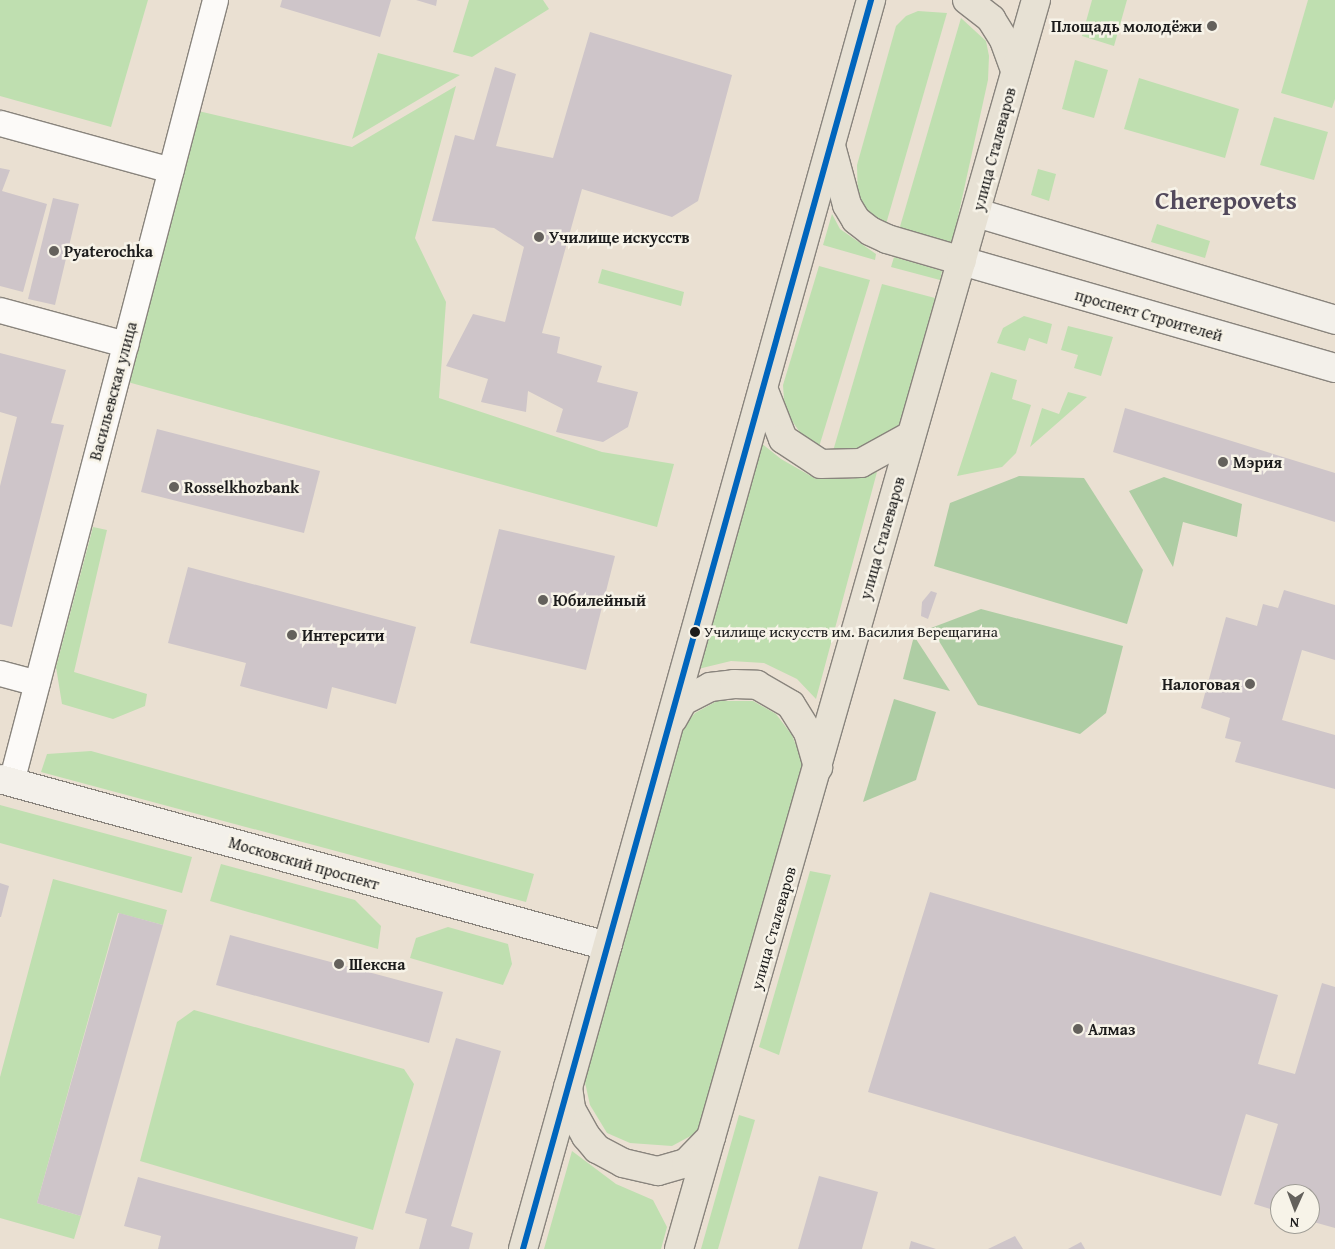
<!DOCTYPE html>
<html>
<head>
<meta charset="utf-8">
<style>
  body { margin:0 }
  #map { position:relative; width:1335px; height:1249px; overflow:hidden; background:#eae0d2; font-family:"Gentium Book Plus",serif }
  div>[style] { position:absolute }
  .green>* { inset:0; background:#bfdfb0 }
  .forest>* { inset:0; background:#aecda4 }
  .building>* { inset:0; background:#cec5c9 }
  .roads { filter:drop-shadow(1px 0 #89847d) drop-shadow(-1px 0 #89847d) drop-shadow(0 1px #89847d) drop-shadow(0 -1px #89847d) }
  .street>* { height:25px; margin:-12.5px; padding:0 12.5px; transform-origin:12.5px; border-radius:12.5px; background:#fcfaf8 }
  .secondary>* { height:28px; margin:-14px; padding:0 14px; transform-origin:14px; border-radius:14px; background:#f3f0ea }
  .primary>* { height:28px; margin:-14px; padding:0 14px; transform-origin:14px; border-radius:14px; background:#e7e1d4 }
  .bus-1>* { height:6px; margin:-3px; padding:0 3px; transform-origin:3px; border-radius:3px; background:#0065bd }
  .dots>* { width:14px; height:14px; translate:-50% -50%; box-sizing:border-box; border:2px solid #f7f3e8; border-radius:50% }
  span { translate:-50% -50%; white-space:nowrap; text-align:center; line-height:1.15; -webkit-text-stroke:5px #f7f3e8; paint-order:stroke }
  .bus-label { font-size:15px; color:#1c1c1c }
  .left { translate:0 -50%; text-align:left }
  .poi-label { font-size:16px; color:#1c1c1c; font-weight:700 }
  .right { translate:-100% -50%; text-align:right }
  .street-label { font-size:16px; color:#1c1c1c }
  .town-label { font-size:26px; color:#52495c; font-weight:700 }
  .north { position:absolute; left:1270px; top:1184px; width:50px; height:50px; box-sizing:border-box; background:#f7f3e8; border:1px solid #9f9d96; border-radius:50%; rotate:182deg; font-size:14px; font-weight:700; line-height:20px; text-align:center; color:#1c1c1c }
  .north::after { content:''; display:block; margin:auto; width:18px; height:22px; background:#64615c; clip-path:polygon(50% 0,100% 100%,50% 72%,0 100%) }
</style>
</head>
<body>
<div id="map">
  <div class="green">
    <i style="clip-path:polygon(0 0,148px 0,111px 127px,0 96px)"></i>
    <i style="clip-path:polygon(469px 0,543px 0,549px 9px,472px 57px,453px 52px)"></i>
    <i style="clip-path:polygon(1092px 0,1127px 0,1114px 46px,1082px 36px)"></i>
    <i style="clip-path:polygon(1308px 0,1335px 0,1335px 99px,1332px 108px,1281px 93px)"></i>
    <i style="clip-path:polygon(918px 11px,947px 13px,886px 224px,870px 218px,858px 202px,857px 165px,896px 26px,906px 16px)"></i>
    <i style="clip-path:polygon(961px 18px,986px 41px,989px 56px,988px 80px,952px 244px,899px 230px)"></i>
    <i style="clip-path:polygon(378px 53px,460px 75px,352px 139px)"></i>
    <i style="clip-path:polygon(1075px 60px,1108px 70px,1094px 118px,1062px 109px)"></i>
    <i style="clip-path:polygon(1139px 78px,1239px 109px,1225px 158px,1124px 129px)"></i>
    <i style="clip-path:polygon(456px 86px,415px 238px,446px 302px,439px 398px,602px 452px,674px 464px,657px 527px,124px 381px,194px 110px,352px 147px)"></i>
    <i style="clip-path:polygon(1274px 117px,1328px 132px,1314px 180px,1260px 165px)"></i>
    <i style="clip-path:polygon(1038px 169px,1056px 174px,1049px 201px,1031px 195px)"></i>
    <i style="clip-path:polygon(832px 214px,840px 229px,876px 254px,875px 260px,823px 245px)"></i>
    <i style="clip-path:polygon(1157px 224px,1210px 241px,1205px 258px,1151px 242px)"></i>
    <i style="clip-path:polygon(894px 257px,942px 271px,940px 280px,891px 267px)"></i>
    <i style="clip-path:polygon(819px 266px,870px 280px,819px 447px,801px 434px,790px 418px,784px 400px,783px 385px)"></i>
    <i style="clip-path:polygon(602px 269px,684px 292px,681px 306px,598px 283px)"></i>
    <i style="clip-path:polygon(882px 284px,935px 298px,898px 430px,865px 451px,833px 451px)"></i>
    <i style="clip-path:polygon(1024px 316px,1052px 324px,1047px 344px,1029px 338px,1025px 351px,997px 343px,1003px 328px)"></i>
    <i style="clip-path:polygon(1068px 326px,1113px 337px,1101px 376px,1074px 368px,1078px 355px,1061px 350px)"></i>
    <i style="clip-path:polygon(991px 372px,1017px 380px,1012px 399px,1031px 405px,1016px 453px,1002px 467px,957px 476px)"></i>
    <i style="clip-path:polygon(1068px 392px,1087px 397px,1030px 447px,1042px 408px,1059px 414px)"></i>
    <i style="clip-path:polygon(761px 443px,781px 459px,816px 479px,852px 479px,877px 472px,816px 699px,797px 679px,764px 663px,731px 661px,698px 669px)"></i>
    <i style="clip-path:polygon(93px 527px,107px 530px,74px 672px,147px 694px,145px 706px,113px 719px,62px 704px,56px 667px)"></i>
    <i style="clip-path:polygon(717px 701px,753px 701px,776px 714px,792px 735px,803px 763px,698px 1132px,672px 1146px,630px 1143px,607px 1133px,590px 1105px,584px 1078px,679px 732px,695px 713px)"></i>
    <i style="clip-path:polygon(91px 751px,534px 874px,526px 902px,41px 772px,47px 754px)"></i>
    <i style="clip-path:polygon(0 805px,192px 857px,182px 893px,0 843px)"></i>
    <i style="clip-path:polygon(221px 864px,355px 900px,381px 926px,378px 949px,210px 901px)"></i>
    <i style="clip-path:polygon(810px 871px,831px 875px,779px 1055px,759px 1047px)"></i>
    <i style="clip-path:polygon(53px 879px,167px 910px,163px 925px,118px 913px,37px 1203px,81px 1216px,74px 1239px,0 1218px,0 1077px)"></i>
    <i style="clip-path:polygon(448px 927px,508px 944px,512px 964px,503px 985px,410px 958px,416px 938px)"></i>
    <i style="clip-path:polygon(194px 1010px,404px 1069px,414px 1084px,373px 1230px,140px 1161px,177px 1022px)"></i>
    <i style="clip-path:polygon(739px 1115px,755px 1120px,718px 1249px,701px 1249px)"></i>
    <i style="clip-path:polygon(572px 1151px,616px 1184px,653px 1200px,667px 1227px,661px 1249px,544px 1249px)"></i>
  </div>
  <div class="forest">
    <i style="clip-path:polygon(1019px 476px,1084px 478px,1143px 570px,1127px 624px,934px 566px,950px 503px)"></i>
    <i style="clip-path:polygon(1164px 477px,1242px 504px,1237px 537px,1183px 522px,1173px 567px,1129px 491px)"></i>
    <i style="clip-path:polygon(981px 609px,1123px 646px,1106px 713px,1080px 734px,978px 705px,931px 628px)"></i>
    <i style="clip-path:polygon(914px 636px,950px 691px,903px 679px)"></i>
    <i style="clip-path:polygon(894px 699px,936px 712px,916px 780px,863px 802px)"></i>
  </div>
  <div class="building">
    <i style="clip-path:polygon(282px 0,391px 0,380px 37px,280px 7px)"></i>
    <i style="clip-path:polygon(416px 0,437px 0,436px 6px)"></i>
    <i style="clip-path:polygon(590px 32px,732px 75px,698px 201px,672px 217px,582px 189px,542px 333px,560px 337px,557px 353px,602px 366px,597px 382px,638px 392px,628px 427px,603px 442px,556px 432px,563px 409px,528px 391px,526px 412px,481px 402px,488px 379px,446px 366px,473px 314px,505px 322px,524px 247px,494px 228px,432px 221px,455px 135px,474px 140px,495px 67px,516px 74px,496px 146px,553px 158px)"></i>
    <i style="clip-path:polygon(0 168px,10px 170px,2px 191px,47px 204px,23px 292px,0 286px)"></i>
    <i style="clip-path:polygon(53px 198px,79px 204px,55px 305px,28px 299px)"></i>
    <i style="clip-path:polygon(0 353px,66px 370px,51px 423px,64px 425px,12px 627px,0 624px,0 486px,17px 417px,0 412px)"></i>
    <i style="clip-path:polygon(1125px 408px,1335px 473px,1335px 522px,1113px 452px)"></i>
    <i style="clip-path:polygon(157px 429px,320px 471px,304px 533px,141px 492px)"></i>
    <i style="clip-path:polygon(499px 529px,615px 556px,586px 670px,470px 643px)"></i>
    <i style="clip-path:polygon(188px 567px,416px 627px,396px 704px,332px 687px,327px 709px,240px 686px,246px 663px,168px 643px)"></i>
    <i style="clip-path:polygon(1284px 590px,1335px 605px,1335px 660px,1302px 650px,1282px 720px,1335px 735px,1335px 789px,1235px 762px,1241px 742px,1225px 738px,1230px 718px,1201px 708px,1226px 617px,1257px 626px,1263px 604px,1278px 608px)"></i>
    <i style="clip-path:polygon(931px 591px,937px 593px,928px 619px,921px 616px,922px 602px)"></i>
    <i style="clip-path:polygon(0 883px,9px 886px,1px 917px,0 917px)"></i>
    <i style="clip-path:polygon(930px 892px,1278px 995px,1258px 1064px,1295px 1074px,1322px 983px,1335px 987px,1335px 1228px,1310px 1221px,1310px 1194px,1280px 1194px,1280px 1212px,1254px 1204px,1278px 1124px,1246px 1114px,1221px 1196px,868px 1092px)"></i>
    <i style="clip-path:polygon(119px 913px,163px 925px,81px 1216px,37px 1203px)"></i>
    <i style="clip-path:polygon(230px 935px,443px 992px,429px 1043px,216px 985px)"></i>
    <i style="clip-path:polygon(456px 1038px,501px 1051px,451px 1226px,473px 1233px,469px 1249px,419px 1249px,427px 1219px,405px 1213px)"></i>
    <i style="clip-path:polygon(819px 1176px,878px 1192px,862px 1249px,798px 1249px)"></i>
    <i style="clip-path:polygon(138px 1177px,358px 1237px,355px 1249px,158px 1249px,161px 1236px,124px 1226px)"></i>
    <i style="clip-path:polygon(1015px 1236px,1023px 1249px,988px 1249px)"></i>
    <i style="clip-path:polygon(911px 1241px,936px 1249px,909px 1249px)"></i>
    <i style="clip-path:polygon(1081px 1242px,1085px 1249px,1068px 1249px)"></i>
  </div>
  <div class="roads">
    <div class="street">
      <i style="left:0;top:123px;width:177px;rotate:15.4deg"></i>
      <i style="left:0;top:310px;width:130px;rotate:15.2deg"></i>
      <i style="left:0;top:673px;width:38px;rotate:15deg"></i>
      <i style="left:11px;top:782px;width:808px;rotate:-75.38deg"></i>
    </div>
    <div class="secondary">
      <i style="left:977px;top:213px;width:374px;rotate:16.6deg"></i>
      <i style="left:962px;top:261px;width:388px;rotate:16deg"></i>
      <i style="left:0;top:779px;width:630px;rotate:15.38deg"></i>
    </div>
    <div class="primary">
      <i style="left:967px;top:0;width:31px;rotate:38deg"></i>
      <i style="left:991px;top:19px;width:25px;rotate:58deg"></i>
      <i style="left:1004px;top:40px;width:33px;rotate:70deg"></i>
      <i style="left:831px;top:146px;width:61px;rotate:74.8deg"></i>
      <i style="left:847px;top:205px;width:17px;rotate:59deg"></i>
      <i style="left:856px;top:220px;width:18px;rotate:38deg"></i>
      <i style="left:870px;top:231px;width:19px;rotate:25deg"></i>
      <i style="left:887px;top:239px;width:78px;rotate:16.3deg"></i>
      <i style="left:763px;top:388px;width:55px;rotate:68.6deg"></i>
      <i style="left:783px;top:439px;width:45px;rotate:33.3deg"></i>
      <i style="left:821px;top:464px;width:40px;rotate:-1.4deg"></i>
      <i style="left:861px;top:463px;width:56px;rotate:-28.9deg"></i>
      <i style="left:673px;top:719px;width:21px;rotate:-61deg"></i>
      <i style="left:683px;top:701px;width:30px;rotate:-27deg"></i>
      <i style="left:710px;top:687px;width:24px;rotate:-7deg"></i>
      <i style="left:734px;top:684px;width:23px;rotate:2deg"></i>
      <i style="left:757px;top:685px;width:39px;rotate:30deg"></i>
      <i style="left:791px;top:705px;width:32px;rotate:58deg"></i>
      <i style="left:808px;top:732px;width:37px;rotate:74deg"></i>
      <i style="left:568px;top:1087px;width:22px;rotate:82deg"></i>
      <i style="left:571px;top:1109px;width:31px;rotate:61deg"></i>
      <i style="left:586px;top:1136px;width:17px;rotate:50deg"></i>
      <i style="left:597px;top:1149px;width:30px;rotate:28deg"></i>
      <i style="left:623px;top:1163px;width:36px;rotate:13deg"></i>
      <i style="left:658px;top:1171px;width:29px;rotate:-16deg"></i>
      <i style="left:686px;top:1163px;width:36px;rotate:-46deg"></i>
      <i style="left:523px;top:1249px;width:1297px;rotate:-74.43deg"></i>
      <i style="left:679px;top:1249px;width:1299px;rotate:-74.05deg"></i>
    </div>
  </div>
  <div class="bus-1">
    <i style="left:523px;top:1249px;width:1297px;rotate:-74.43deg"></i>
  </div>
  <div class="dots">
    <i style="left:1212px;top:26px;background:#64615c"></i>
    <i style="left:539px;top:237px;background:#64615c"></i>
    <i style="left:54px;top:251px;background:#64615c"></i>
    <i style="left:1223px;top:462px;background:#64615c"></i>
    <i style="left:174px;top:487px;background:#64615c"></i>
    <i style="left:543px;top:600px;background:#64615c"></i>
    <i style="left:695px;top:632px;background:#1c1c1c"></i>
    <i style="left:292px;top:635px;background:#64615c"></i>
    <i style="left:1250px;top:684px;background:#64615c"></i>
    <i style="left:339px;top:964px;background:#64615c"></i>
    <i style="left:1078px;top:1029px;background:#64615c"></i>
  </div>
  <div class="bus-label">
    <span class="left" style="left:704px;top:632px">Училище искусств им. Василия Верещагина</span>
  </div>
  <div class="poi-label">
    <span class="right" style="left:1202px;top:26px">Площадь молодёжи</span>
    <span class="left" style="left:549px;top:237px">Училище искусств</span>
    <span class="left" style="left:64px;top:251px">Pyaterochka</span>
    <span class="left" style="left:1233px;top:462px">Мэрия</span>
    <span class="left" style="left:184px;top:487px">Rosselkhozbank</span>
    <span class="left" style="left:553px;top:600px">Юбилейный</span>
    <span class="left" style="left:302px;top:635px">Интерсити</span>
    <span class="right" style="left:1240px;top:684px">Налоговая</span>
    <span class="left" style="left:349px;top:964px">Шексна</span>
    <span class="left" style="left:1088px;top:1029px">Алмаз</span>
  </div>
  <div class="street-label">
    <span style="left:994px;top:149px;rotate:-75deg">улица Сталеваров</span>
    <span style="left:1149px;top:315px;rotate:16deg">проспект Строителей</span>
    <span style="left:113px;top:391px;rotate:-75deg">Васильевская улица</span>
    <span style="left:882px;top:538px;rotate:-74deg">улица Сталеваров</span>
    <span style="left:304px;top:863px;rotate:16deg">Московский проспект</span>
    <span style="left:773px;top:928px;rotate:-74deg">улица Сталеваров</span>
  </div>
  <div class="town-label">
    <span style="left:1226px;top:200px">Cherepovets</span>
  </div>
  <div class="north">N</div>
</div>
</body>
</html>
